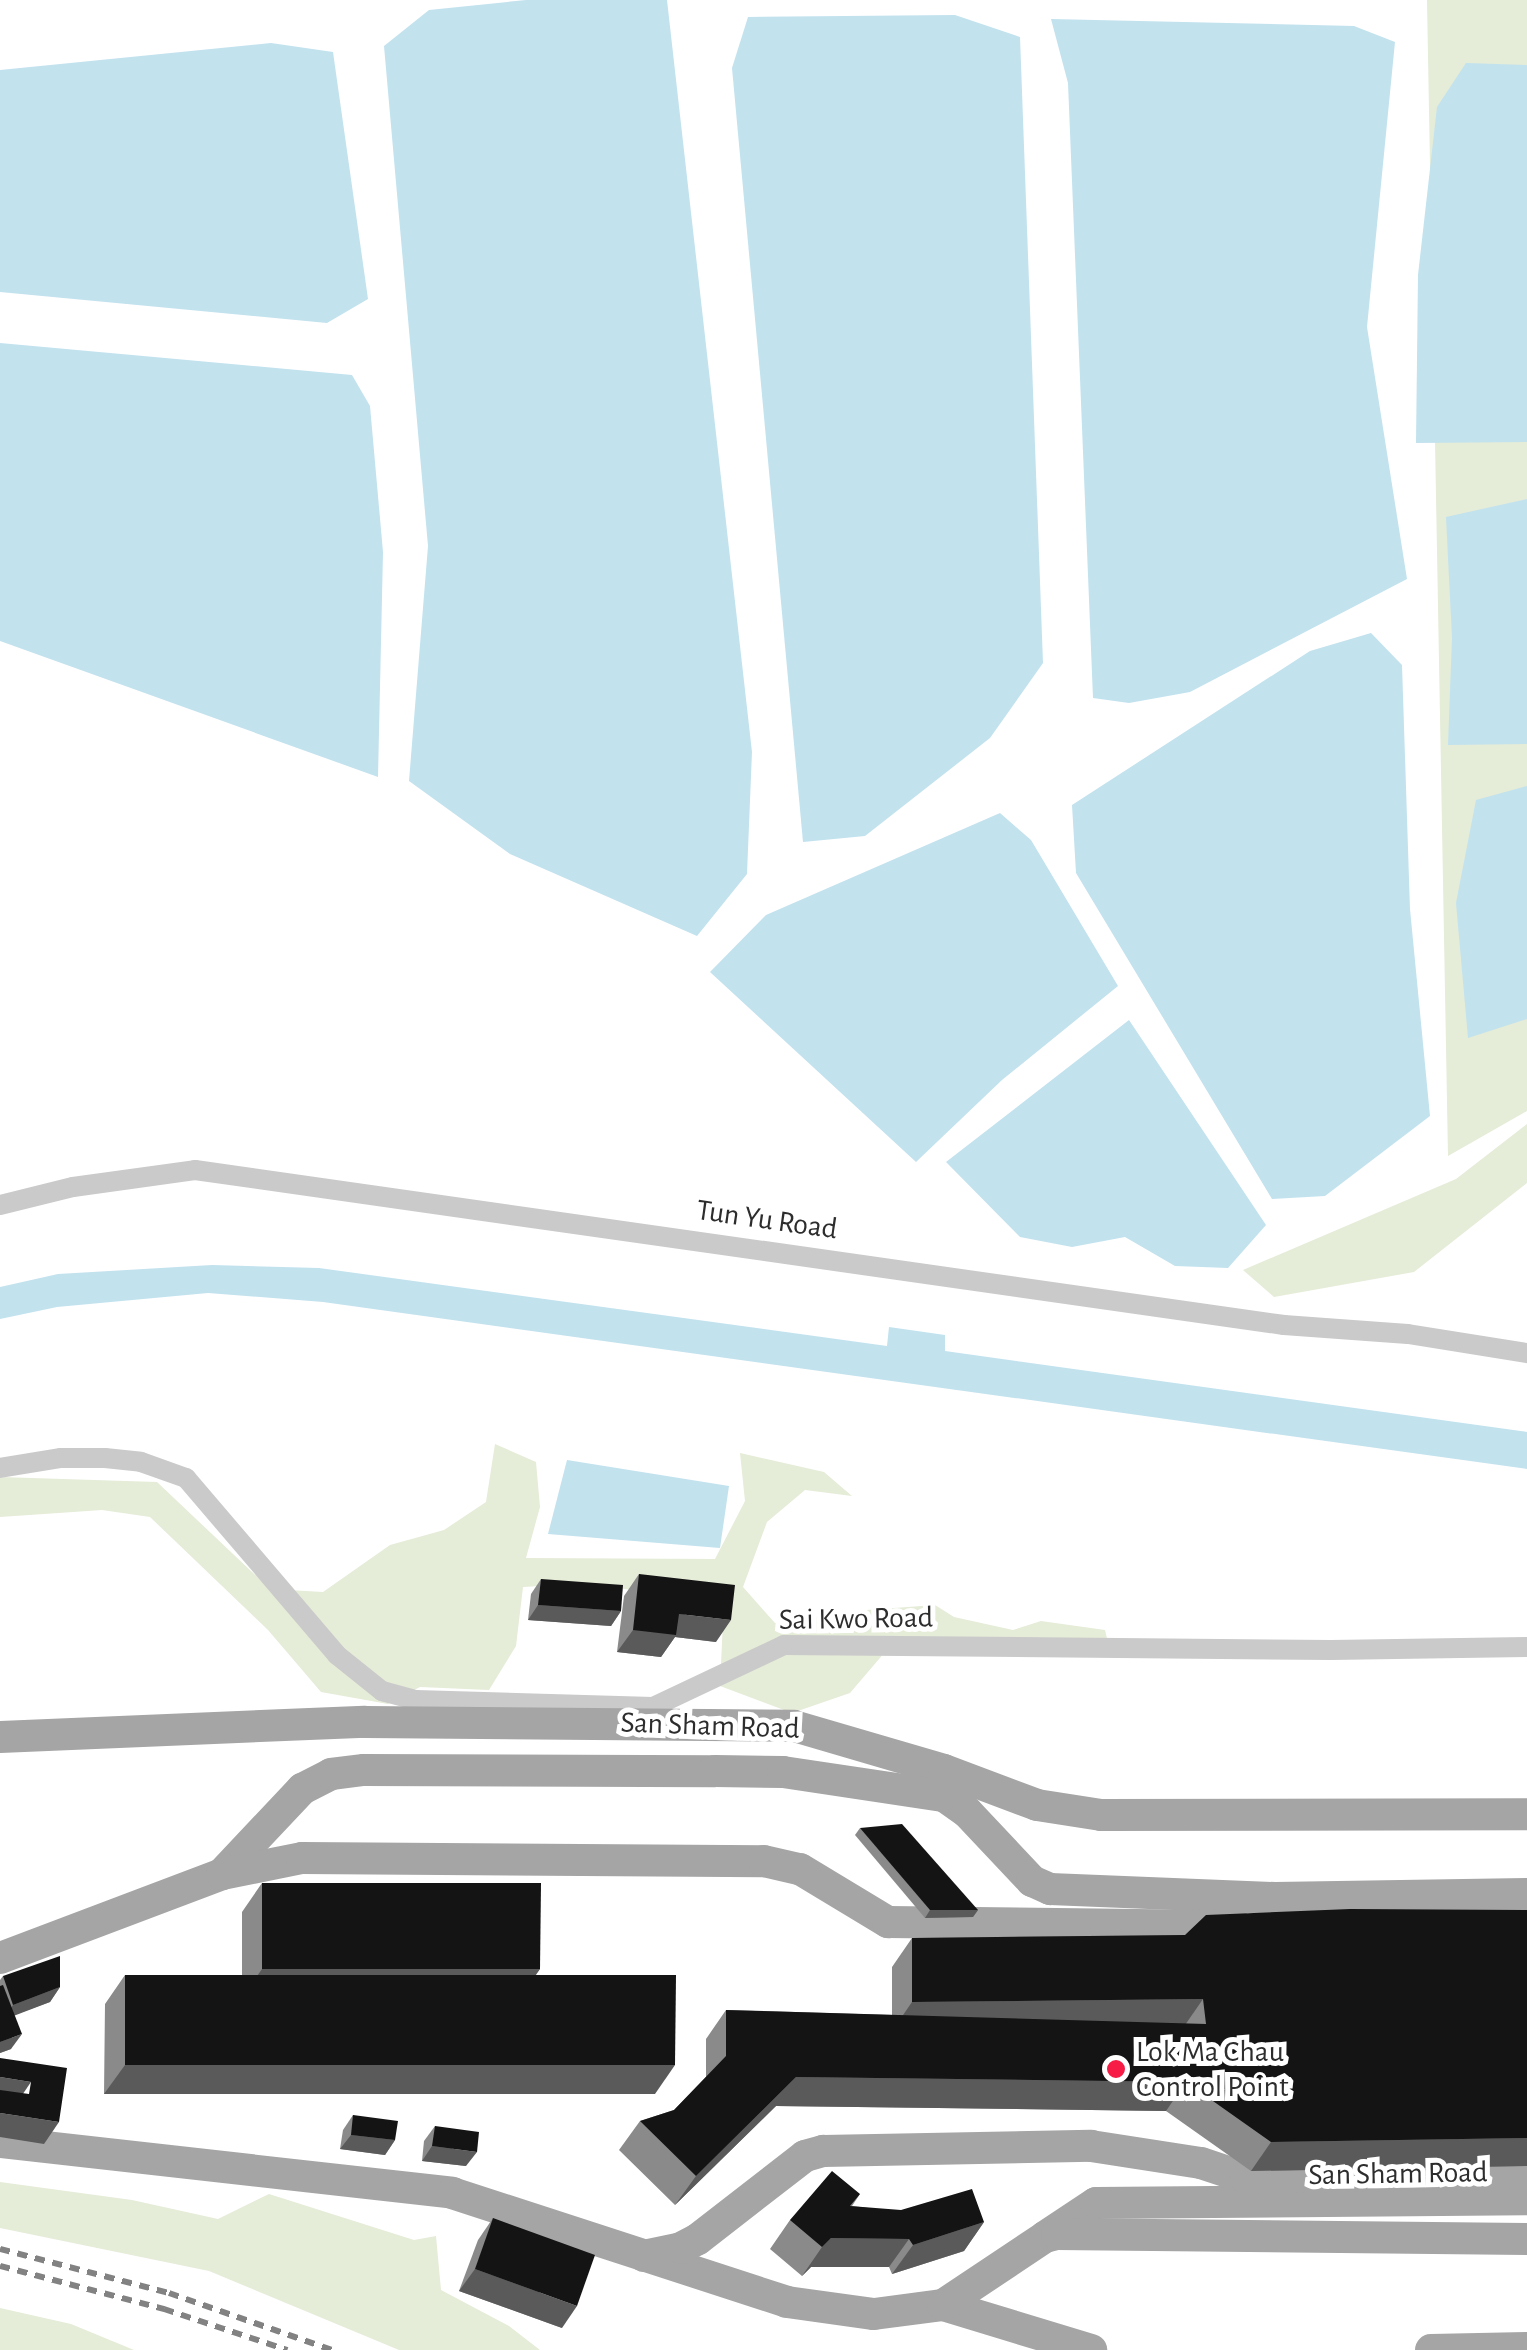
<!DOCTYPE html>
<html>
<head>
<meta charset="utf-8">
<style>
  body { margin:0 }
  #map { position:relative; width:1527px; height:2350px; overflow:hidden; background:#fff; font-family:"Alegreya Sans",sans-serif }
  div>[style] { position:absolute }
  .green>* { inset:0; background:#e5ecd8 }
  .water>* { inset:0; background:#c2e2ee }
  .street>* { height:20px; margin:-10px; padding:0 10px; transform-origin:10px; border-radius:10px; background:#cacaca }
  .primary>* { height:32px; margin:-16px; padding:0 16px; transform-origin:16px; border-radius:16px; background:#a5a5a5 }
  .rail>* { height:6px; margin-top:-3px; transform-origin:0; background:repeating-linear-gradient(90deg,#828282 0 10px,transparent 0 18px) }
  .wall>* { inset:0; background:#8a8a8a }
  .shaded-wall>* { inset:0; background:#5a5a5a }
  .building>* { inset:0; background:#141414 }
  .dots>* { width:28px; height:28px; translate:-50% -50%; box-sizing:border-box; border:5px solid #fff; border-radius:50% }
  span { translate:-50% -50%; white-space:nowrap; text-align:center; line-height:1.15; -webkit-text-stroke:10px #fff; paint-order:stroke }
  .street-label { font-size:30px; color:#2d2d2d }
  .poi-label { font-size:30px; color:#2d2d2d }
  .left { translate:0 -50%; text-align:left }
</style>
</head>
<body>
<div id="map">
  <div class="green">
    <i style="clip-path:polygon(1427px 0,1527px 0,1527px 1111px,1448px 1156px)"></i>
    <i style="clip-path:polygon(1527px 1124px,1527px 1183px,1414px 1272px,1274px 1297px,1243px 1270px,1456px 1179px)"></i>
    <i style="clip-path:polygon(495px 1444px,536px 1462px,540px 1507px,526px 1558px,715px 1559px,745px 1501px,740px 1453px,824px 1472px,852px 1496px,805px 1490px,767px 1522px,743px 1587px,775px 1623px,853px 1611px,935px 1605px,954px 1617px,1013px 1630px,1041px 1621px,1105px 1630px,1111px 1655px,885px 1652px,850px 1693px,792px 1713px,720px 1686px,724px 1599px,575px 1584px,523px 1587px,516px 1646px,489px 1690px,420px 1687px,388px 1704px,321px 1692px,268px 1630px,150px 1517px,102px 1510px,0 1517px,0 1477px,157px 1482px,270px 1589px,323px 1592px,390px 1545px,444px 1530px,486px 1502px)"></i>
    <i style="clip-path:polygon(0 2182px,132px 2200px,218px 2219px,269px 2194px,414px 2240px,436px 2236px,441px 2290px,509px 2326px,540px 2350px,399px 2350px,209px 2271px,0 2228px)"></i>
    <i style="clip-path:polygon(0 2308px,71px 2324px,134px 2350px,0 2350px)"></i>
  </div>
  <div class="water">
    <i style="clip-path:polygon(526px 0,667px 0,752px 752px,747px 874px,697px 936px,510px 854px,409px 781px,428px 546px,384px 46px,429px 10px)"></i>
    <i style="clip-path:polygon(955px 15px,1020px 37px,1043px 663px,990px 738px,865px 836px,803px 842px,732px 68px,748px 17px)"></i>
    <i style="clip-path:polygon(1051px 19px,1354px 26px,1395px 42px,1367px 327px,1407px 579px,1190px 692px,1129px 703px,1093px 698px,1068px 83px)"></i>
    <i style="clip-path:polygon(271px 43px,333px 52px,368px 299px,327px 323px,0 292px,0 70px)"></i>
    <i style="clip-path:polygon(1466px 63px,1527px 65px,1527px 442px,1416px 443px,1418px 275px,1437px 107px)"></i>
    <i style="clip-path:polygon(0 343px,352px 375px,370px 406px,383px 552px,378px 777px,0 641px)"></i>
    <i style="clip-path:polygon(1527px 499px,1527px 744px,1448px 745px,1452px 638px,1446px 517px)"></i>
    <i style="clip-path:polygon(1371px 633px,1402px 665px,1410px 909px,1430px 1116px,1325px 1196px,1272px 1199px,1076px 873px,1072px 805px,1310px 651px)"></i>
    <i style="clip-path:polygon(1527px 786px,1527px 1019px,1468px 1038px,1456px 903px,1476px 800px)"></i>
    <i style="clip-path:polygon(1000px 813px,1031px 840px,1118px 986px,1002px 1080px,916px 1162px,710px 972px,766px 915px)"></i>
    <i style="clip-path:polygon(1129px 1020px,1266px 1225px,1228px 1268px,1175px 1266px,1125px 1237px,1072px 1247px,1020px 1237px,946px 1162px)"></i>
    <i style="clip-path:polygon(212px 1265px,319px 1268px,887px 1346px,889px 1327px,945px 1335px,945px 1351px,1527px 1432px,1527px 1469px,323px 1302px,208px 1293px,57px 1307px,0 1319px,0 1287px,58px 1274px)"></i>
    <i style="clip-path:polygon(567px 1460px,729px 1486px,720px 1548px,548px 1534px)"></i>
  </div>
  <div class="street">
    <i style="left:0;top:1205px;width:75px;rotate:-13.9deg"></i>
    <i style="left:73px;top:1187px;width:123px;rotate:-7.9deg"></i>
    <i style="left:195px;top:1170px;width:1100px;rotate:8.1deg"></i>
    <i style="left:1284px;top:1325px;width:124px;rotate:4.2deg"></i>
    <i style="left:1408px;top:1334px;width:121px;rotate:9.1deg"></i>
    <i style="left:0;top:1468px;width:62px;rotate:-9.3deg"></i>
    <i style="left:61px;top:1458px;width:44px"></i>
    <i style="left:105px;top:1458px;width:36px;rotate:6deg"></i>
    <i style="left:141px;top:1462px;width:48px;rotate:19.6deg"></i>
    <i style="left:186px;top:1478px;width:233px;rotate:49.5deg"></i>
    <i style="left:337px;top:1655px;width:58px;rotate:38.7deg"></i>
    <i style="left:382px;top:1691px;width:35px;rotate:15deg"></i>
    <i style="left:416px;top:1700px;width:237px;rotate:1.7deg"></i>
    <i style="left:653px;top:1707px;width:145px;rotate:-25.3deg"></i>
    <i style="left:784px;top:1645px;width:547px;rotate:0.52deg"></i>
    <i style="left:1331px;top:1650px;width:196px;rotate:-0.9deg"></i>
  </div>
  <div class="primary">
    <i style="left:0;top:1737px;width:365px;rotate:-2.4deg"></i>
    <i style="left:365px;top:1722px;width:429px;rotate:0.5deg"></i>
    <i style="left:794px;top:1726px;width:156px;rotate:16.3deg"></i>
    <i style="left:944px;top:1770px;width:99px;rotate:20.6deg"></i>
    <i style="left:1037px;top:1805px;width:65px;rotate:8.9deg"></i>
    <i style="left:1101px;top:1815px;width:426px;rotate:-0.1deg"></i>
    <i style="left:222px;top:1874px;width:117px;rotate:-46.7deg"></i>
    <i style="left:302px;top:1789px;width:33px;rotate:-27deg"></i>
    <i style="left:331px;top:1774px;width:33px;rotate:-7deg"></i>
    <i style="left:364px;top:1770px;width:351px;rotate:0.2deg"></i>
    <i style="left:715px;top:1771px;width:68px;rotate:0.8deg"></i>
    <i style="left:783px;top:1772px;width:163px;rotate:8.5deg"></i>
    <i style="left:944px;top:1796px;width:28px;rotate:35deg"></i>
    <i style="left:967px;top:1812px;width:95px;rotate:46.7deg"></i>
    <i style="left:1032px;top:1881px;width:20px;rotate:24deg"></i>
    <i style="left:1050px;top:1889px;width:225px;rotate:2.3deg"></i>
    <i style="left:1275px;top:1898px;width:252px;rotate:-0.9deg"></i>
    <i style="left:0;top:1958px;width:237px;rotate:-20.7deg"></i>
    <i style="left:222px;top:1874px;width:82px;rotate:-11.3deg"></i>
    <i style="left:302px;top:1858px;width:462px;rotate:0.4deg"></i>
    <i style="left:764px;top:1861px;width:37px;rotate:13deg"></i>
    <i style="left:800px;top:1869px;width:103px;rotate:31.1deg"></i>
    <i style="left:888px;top:1922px;width:349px;rotate:0.7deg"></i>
    <i style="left:0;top:2142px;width:455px;rotate:6.4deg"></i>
    <i style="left:452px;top:2193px;width:352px;rotate:18deg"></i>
    <i style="left:787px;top:2302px;width:88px;rotate:7.9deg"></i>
    <i style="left:874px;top:2314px;width:70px;rotate:-7.4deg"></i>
    <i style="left:943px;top:2305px;width:155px;rotate:16.9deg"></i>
    <i style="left:1046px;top:2236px;width:60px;rotate:-33.4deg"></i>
    <i style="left:1096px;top:2203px;width:431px;rotate:-0.5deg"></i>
    <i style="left:644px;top:2256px;width:38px;rotate:-12deg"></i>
    <i style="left:681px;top:2248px;width:19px;rotate:-28deg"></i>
    <i style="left:698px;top:2239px;width:135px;rotate:-37.8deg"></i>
    <i style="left:805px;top:2156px;width:19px;rotate:-16deg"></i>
    <i style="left:823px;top:2151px;width:268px;rotate:-1.1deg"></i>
    <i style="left:1091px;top:2146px;width:111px;rotate:8.8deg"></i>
    <i style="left:1201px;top:2163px;width:47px;rotate:18.4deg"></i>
    <i style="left:1246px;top:2178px;width:281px;rotate:-1.2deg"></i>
    <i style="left:943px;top:2305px;width:123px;rotate:-33.7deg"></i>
    <i style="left:1045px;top:2237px;width:12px;rotate:-14deg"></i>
    <i style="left:1057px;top:2234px;width:470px;rotate:0.6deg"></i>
    <i style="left:1431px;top:2350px;width:96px;rotate:-1.2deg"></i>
  </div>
  <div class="rail">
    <i style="left:0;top:2249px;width:175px;rotate:14.6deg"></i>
    <i style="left:169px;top:2293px;width:173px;rotate:19.3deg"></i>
    <i style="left:0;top:2266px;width:170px;rotate:14.7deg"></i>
    <i style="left:164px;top:2309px;width:130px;rotate:18.4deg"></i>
  </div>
  <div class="wall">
    <i style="clip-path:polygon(639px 1574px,716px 1642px,675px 1637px,661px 1657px,617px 1652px,624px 1596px)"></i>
    <i style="clip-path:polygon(541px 1579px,621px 1611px,611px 1626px,528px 1620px,531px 1594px)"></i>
    <i style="clip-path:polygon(860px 1828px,978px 1910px,973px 1917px,925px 1918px,855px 1835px)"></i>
    <i style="clip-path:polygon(262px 1883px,540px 1969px,535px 1975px,655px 2094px,104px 2094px,105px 2004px,125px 1975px,242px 1975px,242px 1912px)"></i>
    <i style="clip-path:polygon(1527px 1910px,1527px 2166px,1251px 2171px,1166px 2111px,776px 2106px,675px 2205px,619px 2150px,640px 2121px,674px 2110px,706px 2077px,706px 2039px,726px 2010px,892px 2015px,892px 1967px,912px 1938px,1185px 1935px)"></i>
    <i style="clip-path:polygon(3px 1976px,60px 1987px,50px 2002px,14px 2015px,11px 2049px,0 2053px,0 1980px)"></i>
    <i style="clip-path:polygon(353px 2115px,395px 2140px,385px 2155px,340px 2149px,343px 2130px)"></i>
    <i style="clip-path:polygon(435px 2126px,466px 2166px,422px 2161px,424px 2141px)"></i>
    <i style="clip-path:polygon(860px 2194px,852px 2206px,984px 2222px,964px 2251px,892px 2274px,889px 2267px,811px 2267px,802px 2276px,770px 2249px,790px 2220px)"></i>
    <i style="clip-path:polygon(493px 2218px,562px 2328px,459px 2291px,478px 2240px)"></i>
  </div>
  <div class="shaded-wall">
    <i style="clip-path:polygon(538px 1605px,621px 1611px,611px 1626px,528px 1620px)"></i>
    <i style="clip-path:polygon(679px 1614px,731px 1620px,716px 1642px,675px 1637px,661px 1657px,617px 1652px,633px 1630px)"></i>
    <i style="clip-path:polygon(930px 1910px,978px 1910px,973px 1917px,925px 1918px)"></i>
    <i style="clip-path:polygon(262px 1969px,540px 1969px,520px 1998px,242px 1998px)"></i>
    <i style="clip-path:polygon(60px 1987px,50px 2002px,3px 2020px,13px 2005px)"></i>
    <i style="clip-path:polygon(1203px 1999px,1183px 2028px,892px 2031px,912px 2002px)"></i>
    <i style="clip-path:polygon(22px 2034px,11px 2049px,0 2053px,0 2042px)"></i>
    <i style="clip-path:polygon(125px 2065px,675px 2065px,655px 2094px,104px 2094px)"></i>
    <i style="clip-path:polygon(0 2077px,31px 2082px,16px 2104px,0 2101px)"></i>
    <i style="clip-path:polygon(796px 2077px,1186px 2082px,1166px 2111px,776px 2106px,675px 2205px,696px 2176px)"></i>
    <i style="clip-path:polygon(0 2113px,59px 2122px,44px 2144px,0 2137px)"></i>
    <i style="clip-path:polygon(351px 2135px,395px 2140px,385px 2155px,340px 2149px)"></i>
    <i style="clip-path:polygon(1527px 2138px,1527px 2166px,1251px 2171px,1271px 2142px)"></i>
    <i style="clip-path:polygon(432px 2146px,477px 2152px,466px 2166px,422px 2161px)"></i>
    <i style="clip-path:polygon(984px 2222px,964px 2251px,892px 2274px,913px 2245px)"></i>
    <i style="clip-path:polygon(831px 2238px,909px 2239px,889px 2267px,811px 2267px,802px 2276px,822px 2247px)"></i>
    <i style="clip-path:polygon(475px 2269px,577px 2306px,562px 2328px,459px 2291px)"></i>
  </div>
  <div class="building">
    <i style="clip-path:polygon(639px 1574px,735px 1585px,731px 1620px,679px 1614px,676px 1635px,633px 1630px)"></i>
    <i style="clip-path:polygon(541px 1579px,623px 1585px,621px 1611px,538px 1605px)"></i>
    <i style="clip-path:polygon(902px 1824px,978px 1910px,930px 1910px,860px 1828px)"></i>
    <i style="clip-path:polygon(262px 1883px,541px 1883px,540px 1969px,262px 1969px)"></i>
    <i style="clip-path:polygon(1350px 1909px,1527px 1910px,1527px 2138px,1271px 2142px,1186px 2082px,796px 2077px,696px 2176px,640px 2121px,674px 2110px,726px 2056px,726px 2010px,1206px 2024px,1203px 1999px,912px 2002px,912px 1938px,1185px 1935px,1206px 1915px)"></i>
    <i style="clip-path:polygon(60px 1956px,60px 1987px,13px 2005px,3px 1976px)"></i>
    <i style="clip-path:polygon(125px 1975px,676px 1975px,675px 2065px,125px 2065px)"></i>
    <i style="clip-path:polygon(3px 1985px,22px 2034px,0 2042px,0 1986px)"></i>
    <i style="clip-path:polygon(0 2058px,67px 2068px,59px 2122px,0 2113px,0 2090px,29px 2094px,31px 2082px,0 2077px)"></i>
    <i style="clip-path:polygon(353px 2115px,398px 2121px,395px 2140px,351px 2135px)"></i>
    <i style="clip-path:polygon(435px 2126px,479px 2132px,477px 2152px,432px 2146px)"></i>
    <i style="clip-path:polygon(832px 2171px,860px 2194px,850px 2206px,901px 2210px,972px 2189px,984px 2222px,913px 2245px,909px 2239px,831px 2238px,822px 2247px,790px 2220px)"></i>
    <i style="clip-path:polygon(493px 2218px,595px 2255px,577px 2306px,475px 2269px)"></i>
  </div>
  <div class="dots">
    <i style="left:1116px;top:2069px;background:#f61c46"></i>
  </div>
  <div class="street-label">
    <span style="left:767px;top:1220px;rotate:8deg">Tun Yu Road</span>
    <span style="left:856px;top:1619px;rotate:-1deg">Sai Kwo Road</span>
    <span style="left:710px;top:1726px;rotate:2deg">San Sham Road</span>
    <span style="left:1398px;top:2174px;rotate:-1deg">San Sham Road</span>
  </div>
  <div class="poi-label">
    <span class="left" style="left:1136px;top:2069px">Lok Ma Chau<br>Control Point</span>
  </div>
</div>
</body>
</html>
